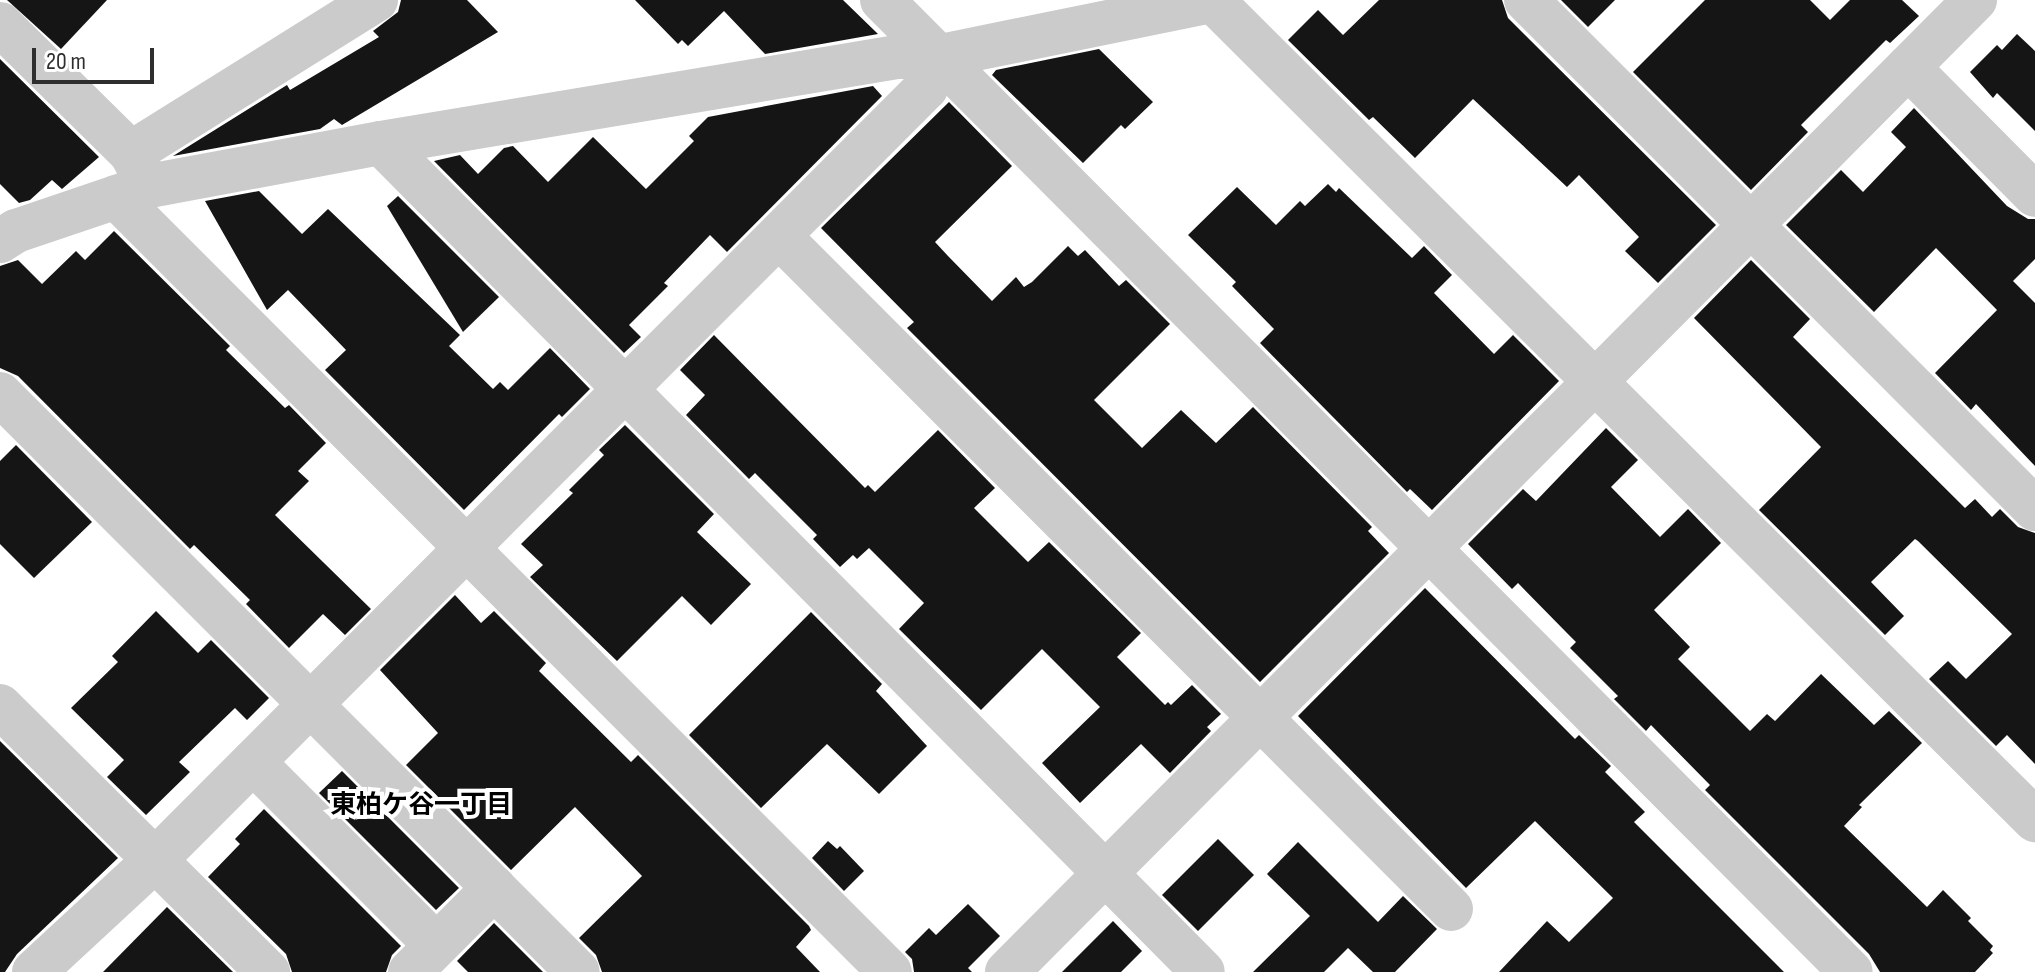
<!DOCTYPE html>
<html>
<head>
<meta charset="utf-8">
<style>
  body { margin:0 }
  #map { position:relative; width:2035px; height:972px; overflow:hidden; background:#fff; font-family:"Sofia Sans Condensed","Noto Sans JP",sans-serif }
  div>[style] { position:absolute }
  .building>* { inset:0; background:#151515 }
  .minor>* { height:44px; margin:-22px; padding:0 22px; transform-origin:22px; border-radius:22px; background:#cbcbcb }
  span { translate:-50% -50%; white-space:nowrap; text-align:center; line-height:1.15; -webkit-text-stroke:8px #fff; paint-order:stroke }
  .neighbourhood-label { font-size:26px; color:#000; font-weight:700 }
  .scale { position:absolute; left:32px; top:48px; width:122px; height:36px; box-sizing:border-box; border:4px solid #2e2e2e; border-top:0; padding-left:10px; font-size:24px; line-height:28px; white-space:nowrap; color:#2e2e2e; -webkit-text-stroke:6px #fff; paint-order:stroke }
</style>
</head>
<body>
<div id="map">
  <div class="building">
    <i style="clip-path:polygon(7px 0,107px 0,61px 49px)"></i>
    <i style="clip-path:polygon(401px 0,467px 0,498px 32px,342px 125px,334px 119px,320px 129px,173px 156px,287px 85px,290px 90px,379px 37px,373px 31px,398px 12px)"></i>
    <i style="clip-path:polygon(635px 0,843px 0,878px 34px,765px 54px,724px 11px,688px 46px,682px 40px,678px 44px)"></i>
    <i style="clip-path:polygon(1379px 0,1502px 0,1508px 18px,1716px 225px,1658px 283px,1625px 251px,1639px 237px,1579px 175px,1567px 187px,1473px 99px,1415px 158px,1373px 117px,1369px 120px,1288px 40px,1318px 10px,1343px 35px)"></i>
    <i style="clip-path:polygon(1561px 0,1615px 0,1588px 27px)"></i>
    <i style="clip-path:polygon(1705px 0,1810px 0,1830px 20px,1850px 0,1902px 0,1919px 16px,1890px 43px,1886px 40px,1801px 125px,1808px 132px,1751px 190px,1633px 72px)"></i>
    <i style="clip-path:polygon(2017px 34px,2035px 51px,2035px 131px,1997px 93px,1993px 98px,1970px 72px,1997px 45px,2002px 50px)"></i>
    <i style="clip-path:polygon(1099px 49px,1153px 102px,1125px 129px,1121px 125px,1083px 163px,992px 75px,996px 70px)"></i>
    <i style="clip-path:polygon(0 59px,99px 157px,62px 189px,52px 180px,30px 200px,19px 203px,0 184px)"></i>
    <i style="clip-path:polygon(873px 86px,882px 96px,727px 252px,710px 235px,664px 283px,668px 286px,629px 325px,641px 337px,624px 353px,434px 161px,460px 155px,478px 174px,504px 148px,513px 146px,548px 182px,593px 137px,646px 189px,694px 141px,689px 136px,708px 117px)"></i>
    <i style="clip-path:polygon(949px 102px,1012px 166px,935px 242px,948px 256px,992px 301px,1016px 277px,1024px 287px,1032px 282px,1068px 246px,1078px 256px,1085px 250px,1119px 286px,1126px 280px,1170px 324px,1094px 400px,1142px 448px,1181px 410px,1216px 443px,1253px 407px,1372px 527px,1368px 531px,1389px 553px,1260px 682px,907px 328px,914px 322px,821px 228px)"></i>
    <i style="clip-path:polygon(1914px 108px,2007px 206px,2028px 219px,2035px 219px,2035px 259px,2013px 281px,2035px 303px,2035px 466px,1976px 404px,1971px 410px,1935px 373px,1997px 310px,1936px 248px,1874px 312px,1786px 225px,1841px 170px,1863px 192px,1906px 147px,1891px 132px)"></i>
    <i style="clip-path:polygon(1328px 184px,1336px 192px,1339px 188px,1412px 258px,1424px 246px,1452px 275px,1434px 293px,1494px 354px,1513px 335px,1559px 381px,1432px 510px,1410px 489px,1407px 492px,1260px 343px,1274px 329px,1232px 286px,1236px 282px,1188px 235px,1237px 187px,1276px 225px,1300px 201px,1305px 206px)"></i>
    <i style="clip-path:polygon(259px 191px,302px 234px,328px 209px,460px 335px,449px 346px,493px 389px,500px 382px,508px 390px,550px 348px,590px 389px,562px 417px,559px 414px,464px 510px,325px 370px,346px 350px,288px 290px,267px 310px,205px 201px)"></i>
    <i style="clip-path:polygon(398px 196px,499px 297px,463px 332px,387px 206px)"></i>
    <i style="clip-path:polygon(114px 231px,230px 346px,226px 350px,285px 408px,289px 405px,326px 443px,298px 471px,309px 481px,275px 515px,371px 609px,345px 635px,323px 614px,289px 648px,246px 604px,250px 600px,194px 545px,190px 549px,18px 376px,0 368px,0 266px,18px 260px,42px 284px,76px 251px,85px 260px)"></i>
    <i style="clip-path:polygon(1751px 260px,1810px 319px,1793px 337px,1965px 508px,1975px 499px,1992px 517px,2000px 509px,2018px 527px,2035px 533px,2035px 764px,2007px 735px,1996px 746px,1929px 679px,1948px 661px,1966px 679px,2012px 634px,1918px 541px,1915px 539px,1871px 582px,1904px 616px,1885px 635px,1759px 510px,1821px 447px,1694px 318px)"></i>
    <i style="clip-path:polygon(714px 335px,865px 488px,868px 485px,875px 492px,938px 430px,995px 488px,974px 508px,1028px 562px,1049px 542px,1141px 633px,1117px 657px,1165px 705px,1168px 702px,1171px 705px,1192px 685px,1221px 714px,1207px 727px,1211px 731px,1170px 773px,1141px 744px,1080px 803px,1042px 763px,1100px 707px,1042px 649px,981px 710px,899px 629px,924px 603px,869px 548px,857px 559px,853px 555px,840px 567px,813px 539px,817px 535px,755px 473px,749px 479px,686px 415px,705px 395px,680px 370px)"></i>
    <i style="clip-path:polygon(625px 425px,714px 514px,697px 532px,751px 584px,711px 625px,682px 596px,617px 661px,530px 577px,543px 565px,521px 544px,573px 493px,569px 490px,604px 455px,599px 450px)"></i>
    <i style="clip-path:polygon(1606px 428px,1638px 460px,1611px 487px,1660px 537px,1688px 509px,1721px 543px,1654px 610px,1690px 647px,1678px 659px,1750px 731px,1767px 714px,1775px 721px,1821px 674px,1874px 725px,1889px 711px,1922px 743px,1859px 805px,1862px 807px,1844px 826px,1927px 907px,1943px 890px,1971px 918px,1968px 921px,1993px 946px,1990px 950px,1993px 953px,1975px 972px,1880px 972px,1869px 954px,1705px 790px,1710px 785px,1651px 725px,1646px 731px,1614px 699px,1618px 696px,1570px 648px,1576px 642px,1565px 631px,1518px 583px,1512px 589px,1468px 544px,1523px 489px,1536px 501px)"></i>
    <i style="clip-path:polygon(16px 445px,92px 522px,34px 578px,0 544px,0 461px)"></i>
    <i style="clip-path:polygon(1425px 588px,1575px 739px,1579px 735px,1611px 766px,1605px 772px,1645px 812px,1634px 822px,1784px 972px,1499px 972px,1547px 921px,1569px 942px,1613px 898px,1535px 821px,1466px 888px,1298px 716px)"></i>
    <i style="clip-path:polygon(455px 595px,481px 623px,494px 611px,546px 663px,539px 671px,631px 762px,638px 755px,809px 926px,811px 930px,796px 947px,820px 972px,602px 972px,596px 955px,579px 938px,642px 876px,575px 807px,511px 870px,406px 765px,438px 733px,380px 670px)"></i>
    <i style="clip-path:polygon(156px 611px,198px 653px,211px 640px,269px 698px,247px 720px,235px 708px,179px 762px,190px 772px,146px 815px,107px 777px,124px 760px,71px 708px,118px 662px,112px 656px)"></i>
    <i style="clip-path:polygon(811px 612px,882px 684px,876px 691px,927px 746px,879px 794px,827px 744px,761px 808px,689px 735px)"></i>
    <i style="clip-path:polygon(0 741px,118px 858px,17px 954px,5px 972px,0 972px)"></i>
    <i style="clip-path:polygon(342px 771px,459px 888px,436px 910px,319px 793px)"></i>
    <i style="clip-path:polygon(264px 809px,401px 946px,392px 955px,386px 972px,292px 972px,286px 954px,208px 877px,240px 844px,235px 839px)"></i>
    <i style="clip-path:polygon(1218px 839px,1254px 875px,1198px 931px,1162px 895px)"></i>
    <i style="clip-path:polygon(828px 841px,837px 849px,840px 846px,864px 871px,844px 891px,812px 858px)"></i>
    <i style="clip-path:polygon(1298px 842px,1378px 922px,1403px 896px,1437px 929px,1395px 972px,1373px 972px,1348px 948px,1324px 972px,1253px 972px,1310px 916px,1267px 874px)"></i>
    <i style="clip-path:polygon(968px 904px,1000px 936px,968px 968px,972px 972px,914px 972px,912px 959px,905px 952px,929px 928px,936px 935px)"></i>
    <i style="clip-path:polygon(167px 907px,233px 972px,103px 972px)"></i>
    <i style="clip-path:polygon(1113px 921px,1142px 951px,1121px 972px,1062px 972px)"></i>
    <i style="clip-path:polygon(494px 923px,543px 972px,468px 972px,457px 961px)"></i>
  </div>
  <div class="minor">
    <i style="left:882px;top:0;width:1372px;rotate:45.09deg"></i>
    <i style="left:1212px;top:0;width:1162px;rotate:44.9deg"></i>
    <i style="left:1526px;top:0;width:720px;rotate:45deg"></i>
    <i style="left:0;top:24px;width:184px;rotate:44.6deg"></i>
    <i style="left:131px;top:153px;width:27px;rotate:62deg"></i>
    <i style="left:1908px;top:67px;width:180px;rotate:45.2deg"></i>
    <i style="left:381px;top:143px;width:1167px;rotate:45.24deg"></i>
    <i style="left:131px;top:153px;width:289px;rotate:-32deg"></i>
    <i style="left:116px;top:197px;width:1095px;rotate:45.04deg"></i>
    <i style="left:779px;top:236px;width:951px;rotate:45.04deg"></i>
    <i style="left:0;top:241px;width:19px;rotate:-32deg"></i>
    <i style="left:16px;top:231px;width:140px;rotate:-18.7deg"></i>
    <i style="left:149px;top:186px;width:236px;rotate:-10.5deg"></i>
    <i style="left:381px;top:143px;width:523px;rotate:-9.46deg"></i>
    <i style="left:897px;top:57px;width:39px"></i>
    <i style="left:936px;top:57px;width:285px;rotate:-11.5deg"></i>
    <i style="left:0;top:394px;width:817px;rotate:45deg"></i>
    <i style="left:0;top:706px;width:378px;rotate:44.8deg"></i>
    <i style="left:253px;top:762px;width:259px;rotate:45deg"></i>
    <i style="left:34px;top:972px;width:165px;rotate:-42.8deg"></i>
    <i style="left:155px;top:860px;width:1091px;rotate:-45.04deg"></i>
    <i style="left:926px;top:88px;width:33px;rotate:-72deg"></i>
    <i style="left:410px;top:972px;width:119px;rotate:-45deg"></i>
    <i style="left:1007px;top:972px;width:1372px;rotate:-45.12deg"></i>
  </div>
  <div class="neighbourhood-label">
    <span style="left:421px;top:806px">東柏ケ谷一丁目</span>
  </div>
  <div class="scale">20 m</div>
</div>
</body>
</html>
